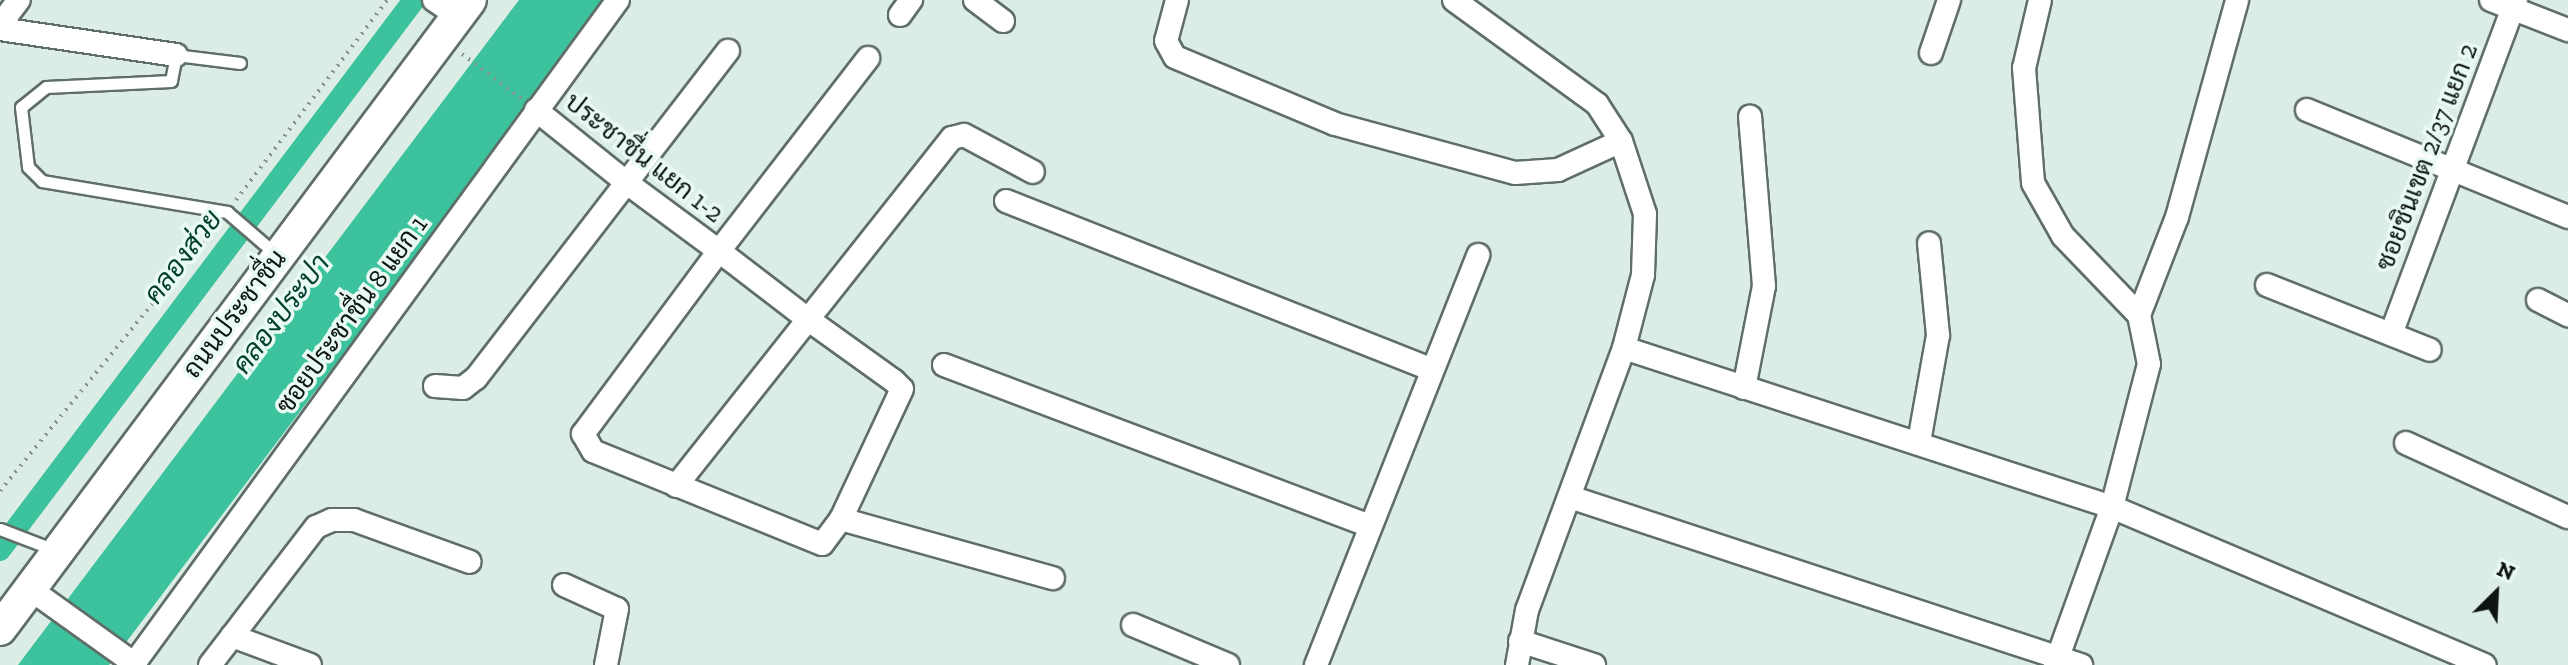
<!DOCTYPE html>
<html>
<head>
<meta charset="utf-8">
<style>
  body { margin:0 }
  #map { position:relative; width:2568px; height:665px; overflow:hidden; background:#dcede6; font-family:"Zilla Slab",Sarabun,serif }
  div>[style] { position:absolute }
  .water>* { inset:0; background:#3cc29c }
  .canal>* { height:22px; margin:-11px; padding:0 11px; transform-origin:11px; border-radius:11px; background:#3cc29c }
  .path>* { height:4px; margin-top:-2px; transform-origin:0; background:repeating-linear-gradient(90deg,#86938e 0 2px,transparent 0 8px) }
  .roads { filter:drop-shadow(2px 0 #5f6e68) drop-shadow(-2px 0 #5f6e68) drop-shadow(0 2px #5f6e68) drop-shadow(0 -2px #5f6e68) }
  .lane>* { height:11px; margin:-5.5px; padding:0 5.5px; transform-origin:5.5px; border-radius:5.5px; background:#fff }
  .street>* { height:22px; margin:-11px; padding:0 11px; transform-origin:11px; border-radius:11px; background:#fff }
  .secondary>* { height:32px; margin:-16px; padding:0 16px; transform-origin:16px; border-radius:16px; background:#fff }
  span { translate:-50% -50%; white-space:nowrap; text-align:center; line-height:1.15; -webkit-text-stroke:7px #e9faf3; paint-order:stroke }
  .street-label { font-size:26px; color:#0e1412 }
  .water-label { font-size:28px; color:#023e2f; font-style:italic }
  .north { position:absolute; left:2456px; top:553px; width:80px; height:80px; -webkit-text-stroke:6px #e9faf3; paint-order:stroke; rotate:24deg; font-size:22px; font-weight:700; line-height:32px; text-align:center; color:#0e1412 }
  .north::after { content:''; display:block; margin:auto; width:28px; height:36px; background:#0e1412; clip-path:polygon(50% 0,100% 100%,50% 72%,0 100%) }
</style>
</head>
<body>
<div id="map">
  <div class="water">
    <i style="clip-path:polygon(519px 0,610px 0,109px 665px,18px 665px)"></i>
  </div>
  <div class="canal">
    <i style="left:0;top:550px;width:688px;rotate:-53.03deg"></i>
  </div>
  <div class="path">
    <i style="left:462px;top:54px;width:75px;rotate:36.9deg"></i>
    <i style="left:236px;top:200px;width:251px;rotate:-52.9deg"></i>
    <i style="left:0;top:491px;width:341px;rotate:-50.9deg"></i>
  </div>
  <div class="roads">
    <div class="lane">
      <i style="left:240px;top:63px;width:64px;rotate:-172.9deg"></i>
      <i style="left:176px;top:55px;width:26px;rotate:101deg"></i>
      <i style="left:171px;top:81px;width:125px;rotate:177.3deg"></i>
      <i style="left:46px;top:87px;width:32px;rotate:141deg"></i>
      <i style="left:21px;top:107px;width:60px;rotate:83.3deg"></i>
      <i style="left:28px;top:167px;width:20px;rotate:45deg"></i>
      <i style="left:42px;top:181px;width:188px;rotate:9.5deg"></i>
      <i style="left:227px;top:212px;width:67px;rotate:40.8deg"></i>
      <i style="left:0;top:529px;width:59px;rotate:20.9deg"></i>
    </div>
    <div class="street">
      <i style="left:434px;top:0;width:29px;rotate:34deg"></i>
      <i style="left:975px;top:0;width:35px;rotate:37deg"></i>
      <i style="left:1177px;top:0;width:42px;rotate:105deg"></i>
      <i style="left:1166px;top:41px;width:18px;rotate:61deg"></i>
      <i style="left:1175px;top:57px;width:173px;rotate:22.7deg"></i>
      <i style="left:1335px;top:124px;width:187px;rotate:15.2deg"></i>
      <i style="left:1515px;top:173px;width:43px;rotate:-4deg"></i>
      <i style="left:1558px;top:170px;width:69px;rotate:-24.7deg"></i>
      <i style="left:1454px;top:0;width:177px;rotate:36deg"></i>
      <i style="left:1597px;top:104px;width:44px;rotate:57deg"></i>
      <i style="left:1621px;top:141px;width:77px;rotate:71.8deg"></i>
      <i style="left:1645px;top:214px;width:61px;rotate:91.9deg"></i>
      <i style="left:1643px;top:275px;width:75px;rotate:104.6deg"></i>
      <i style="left:1624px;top:348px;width:279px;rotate:110.3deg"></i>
      <i style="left:1527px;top:610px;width:56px;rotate:100.3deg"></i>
      <i style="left:2040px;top:0;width:70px;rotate:103.2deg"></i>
      <i style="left:2024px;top:68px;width:115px;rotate:85.5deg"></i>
      <i style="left:2033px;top:183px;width:61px;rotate:60.5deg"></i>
      <i style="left:2063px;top:236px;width:110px;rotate:46.1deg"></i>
      <i style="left:2139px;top:315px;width:50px;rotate:78.5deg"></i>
      <i style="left:2149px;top:364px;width:148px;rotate:104.5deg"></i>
      <i style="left:2112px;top:507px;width:168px;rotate:109.8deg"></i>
      <i style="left:2491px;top:0;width:83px;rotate:21.3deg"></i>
      <i style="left:900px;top:15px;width:19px;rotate:-54deg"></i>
      <i style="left:0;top:25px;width:31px;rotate:-53deg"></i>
      <i style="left:0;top:29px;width:178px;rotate:8.4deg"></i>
      <i style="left:1931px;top:53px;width:56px;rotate:-71.2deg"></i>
      <i style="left:536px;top:110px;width:117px;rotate:38.7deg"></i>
      <i style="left:627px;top:183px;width:114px;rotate:36.5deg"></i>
      <i style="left:719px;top:251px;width:113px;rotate:37.5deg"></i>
      <i style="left:809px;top:320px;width:105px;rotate:35.7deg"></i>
      <i style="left:894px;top:381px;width:11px;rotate:45deg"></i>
      <i style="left:902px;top:389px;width:144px;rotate:115.1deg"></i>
      <i style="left:841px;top:519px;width:31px;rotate:127deg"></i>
      <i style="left:822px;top:544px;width:247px;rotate:-157.9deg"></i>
      <i style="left:593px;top:451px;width:20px;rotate:-120deg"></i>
      <i style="left:583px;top:434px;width:228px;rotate:-53.4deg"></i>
      <i style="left:719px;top:251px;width:244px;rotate:-52.3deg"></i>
      <i style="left:2307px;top:110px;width:282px;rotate:22.3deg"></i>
      <i style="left:1006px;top:201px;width:457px;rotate:21.6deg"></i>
      <i style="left:2267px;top:285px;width:175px;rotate:21.7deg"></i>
      <i style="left:2538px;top:300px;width:34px;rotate:27deg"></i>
      <i style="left:2139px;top:315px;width:105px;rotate:-68.8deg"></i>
      <i style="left:2177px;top:217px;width:225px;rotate:-74.5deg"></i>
      <i style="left:2391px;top:334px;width:357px;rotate:-69.5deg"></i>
      <i style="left:1624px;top:348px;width:513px;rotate:18.05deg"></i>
      <i style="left:2112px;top:507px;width:405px;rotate:23deg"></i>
      <i style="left:944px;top:365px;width:454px;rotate:20.7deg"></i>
      <i style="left:435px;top:386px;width:28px;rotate:4deg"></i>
      <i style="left:463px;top:388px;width:16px;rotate:-38deg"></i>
      <i style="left:476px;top:378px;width:413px;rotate:-52.4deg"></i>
      <i style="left:1744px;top:388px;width:104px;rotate:-78.9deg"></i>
      <i style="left:1764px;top:286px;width:170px;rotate:-94.7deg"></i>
      <i style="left:1919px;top:442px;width:109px;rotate:-79.9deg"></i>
      <i style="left:1938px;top:335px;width:92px;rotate:-95.6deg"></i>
      <i style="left:2406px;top:443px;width:178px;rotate:24.6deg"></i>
      <i style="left:676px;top:486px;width:444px;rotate:-51.6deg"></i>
      <i style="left:952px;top:138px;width:12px;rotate:-14deg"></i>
      <i style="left:964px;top:135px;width:78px;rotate:28.2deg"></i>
      <i style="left:1573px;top:498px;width:535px;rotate:18.2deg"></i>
      <i style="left:841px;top:519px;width:220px;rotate:15.6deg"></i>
      <i style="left:564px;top:585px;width:58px;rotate:24.4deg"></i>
      <i style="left:617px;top:609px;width:57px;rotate:101.1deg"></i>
      <i style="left:30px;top:589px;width:130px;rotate:35.6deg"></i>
      <i style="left:1133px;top:625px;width:103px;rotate:22.8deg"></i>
      <i style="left:232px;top:636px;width:83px;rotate:20.4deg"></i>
      <i style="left:1520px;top:641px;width:78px;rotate:18deg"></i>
      <i style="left:133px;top:665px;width:823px;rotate:-53.9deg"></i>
      <i style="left:210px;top:665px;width:174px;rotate:-52.5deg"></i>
      <i style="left:316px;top:527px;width:17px;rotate:-24deg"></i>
      <i style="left:332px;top:520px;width:22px"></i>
      <i style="left:354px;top:520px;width:123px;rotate:19.9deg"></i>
      <i style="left:1316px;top:665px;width:441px;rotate:-68.4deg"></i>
    </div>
    <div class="secondary">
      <i style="left:0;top:629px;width:785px;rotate:-53.23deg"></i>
    </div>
  </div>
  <div class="street-label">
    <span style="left:2427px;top:157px;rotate:-69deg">ซอยชินเขต 2/37 แยก 2</span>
    <span style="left:644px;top:158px;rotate:38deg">ประชาชื่น แยก 1-2</span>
    <span style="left:235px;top:314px;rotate:-53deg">ถนนประชาชื่น</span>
    <span style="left:352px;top:315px;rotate:-54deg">ซอยประชาชื่น 8 แยก 1</span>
  </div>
  <div class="water-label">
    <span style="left:183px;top:257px;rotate:-53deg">คลองส่วย</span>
    <span style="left:281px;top:314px;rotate:-53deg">คลองประปา</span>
  </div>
  <div class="north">N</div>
</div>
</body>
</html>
